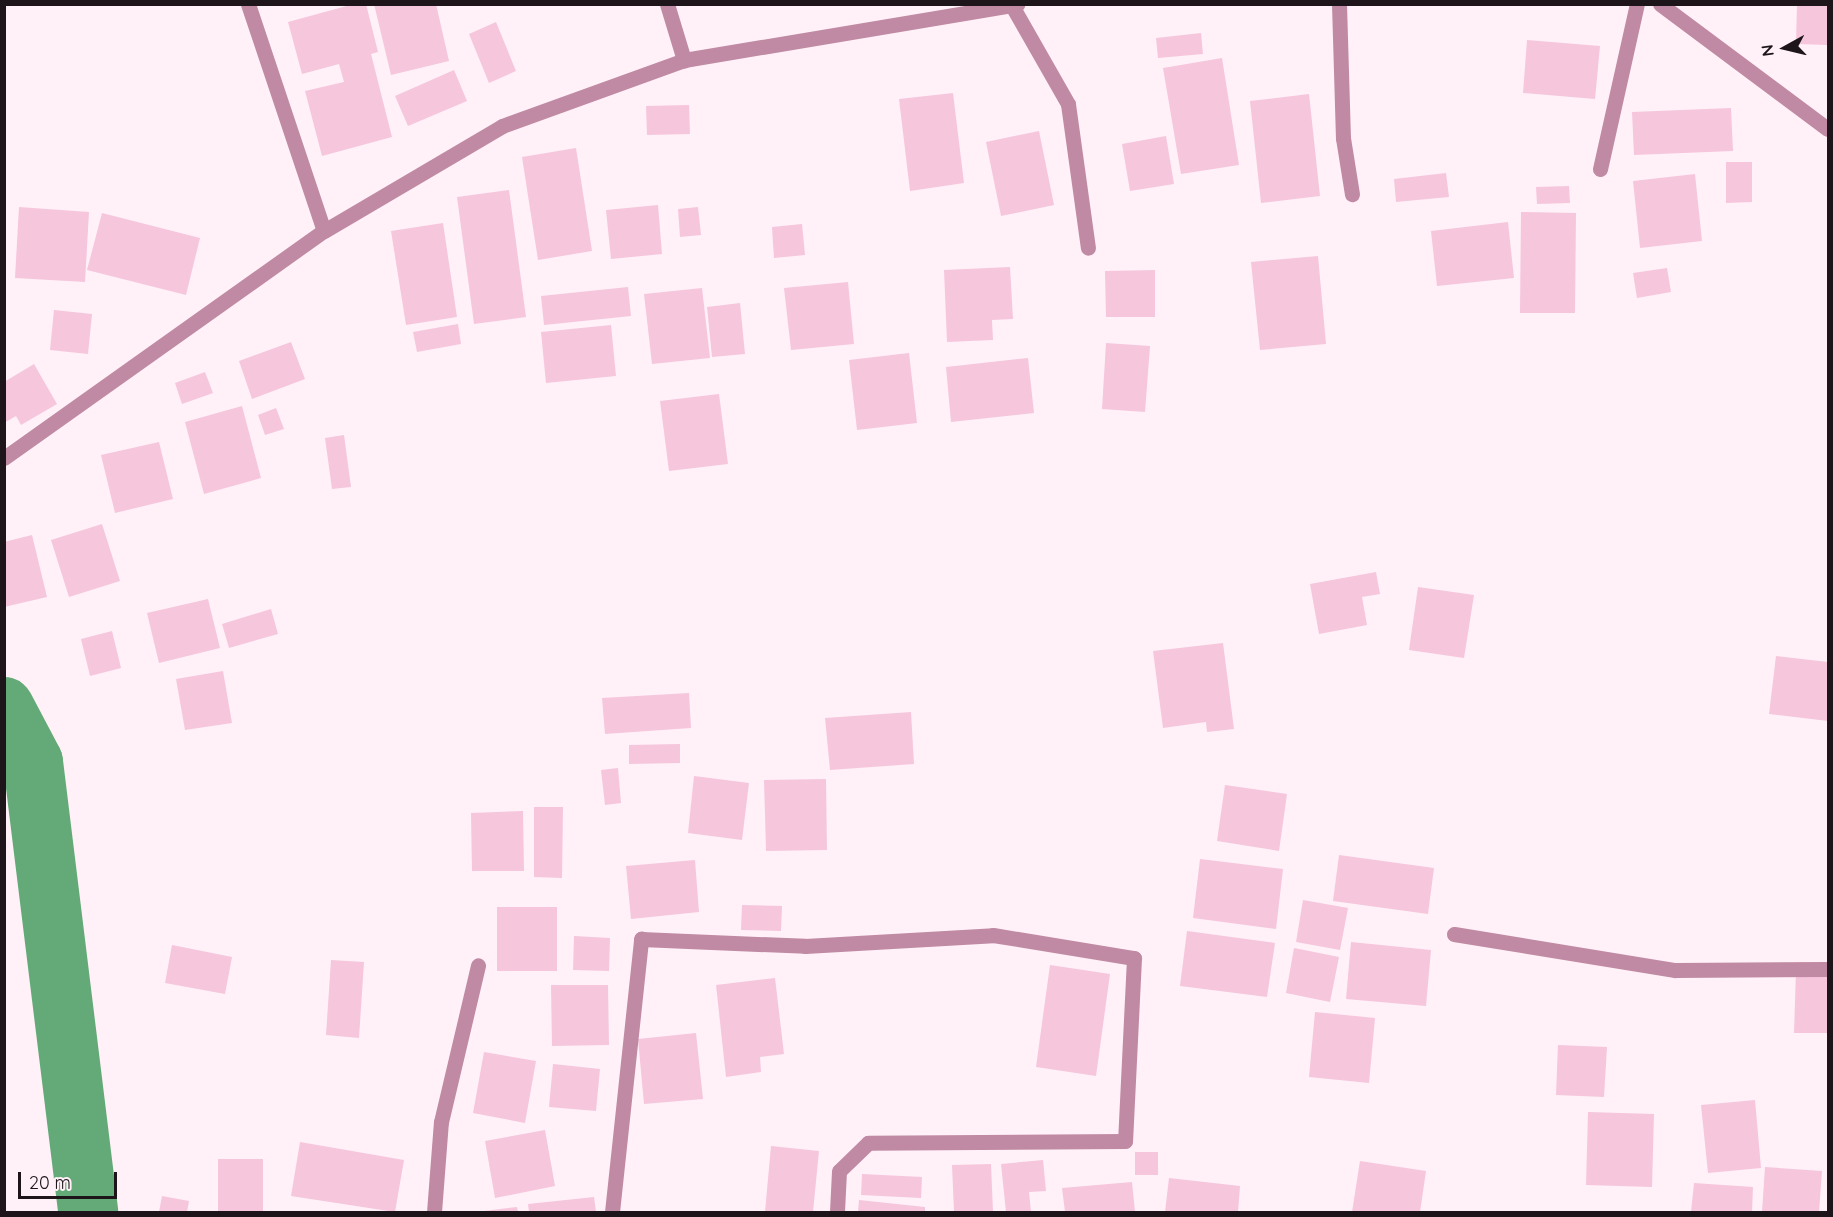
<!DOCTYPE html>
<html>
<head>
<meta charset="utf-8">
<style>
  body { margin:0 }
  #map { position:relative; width:1833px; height:1217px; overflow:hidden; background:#fff1f7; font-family:Quicksand,sans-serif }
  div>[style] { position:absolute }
  .river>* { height:60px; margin:-30px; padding:0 30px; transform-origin:30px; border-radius:30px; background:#64aa78 }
  .building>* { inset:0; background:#f6c6dd }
  .street>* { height:15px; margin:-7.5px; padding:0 7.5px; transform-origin:7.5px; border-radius:7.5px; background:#c08aa4 }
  span { translate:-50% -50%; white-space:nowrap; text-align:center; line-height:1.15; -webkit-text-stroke:6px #fff1f7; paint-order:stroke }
  .frame { position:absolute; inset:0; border:6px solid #1d1519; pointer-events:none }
  .north { position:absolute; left:1755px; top:18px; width:60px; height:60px; -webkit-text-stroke:4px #fff1f7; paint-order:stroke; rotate:262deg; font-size:16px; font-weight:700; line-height:24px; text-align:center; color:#1d1519 }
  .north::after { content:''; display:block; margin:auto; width:21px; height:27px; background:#1d1519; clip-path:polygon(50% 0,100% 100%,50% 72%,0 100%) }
  .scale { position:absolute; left:18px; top:1172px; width:99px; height:27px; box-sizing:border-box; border:3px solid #1d1519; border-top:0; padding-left:8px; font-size:18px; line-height:21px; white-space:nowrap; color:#1d1519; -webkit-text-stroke:4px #fff1f7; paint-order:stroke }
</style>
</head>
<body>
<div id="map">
  <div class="river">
    <i style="left:4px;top:707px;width:62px;rotate:62.2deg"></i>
    <i style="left:33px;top:762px;width:453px;rotate:83deg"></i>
  </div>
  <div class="building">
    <i style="clip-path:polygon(354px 4px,366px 4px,378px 52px,371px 54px,392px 137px,322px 156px,305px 91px,344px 82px,339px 64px,302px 74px,288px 22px)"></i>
    <i style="clip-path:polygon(374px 4px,436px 4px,449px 61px,391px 75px)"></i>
    <i style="clip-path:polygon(1797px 4px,1828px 4px,1828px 45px,1796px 44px)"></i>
    <i style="clip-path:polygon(496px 22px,516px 71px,489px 83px,469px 34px)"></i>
    <i style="clip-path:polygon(1201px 33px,1203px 54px,1158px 58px,1156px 38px)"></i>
    <i style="clip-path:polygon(1527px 40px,1600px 46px,1595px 99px,1523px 93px)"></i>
    <i style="clip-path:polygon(1222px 58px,1239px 165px,1181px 174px,1163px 68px)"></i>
    <i style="clip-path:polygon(454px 70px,467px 101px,408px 126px,395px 96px)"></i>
    <i style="clip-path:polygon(953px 93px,964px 183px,910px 191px,899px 99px)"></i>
    <i style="clip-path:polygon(1309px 94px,1320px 196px,1261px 203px,1250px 101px)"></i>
    <i style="clip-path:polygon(689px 105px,690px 134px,647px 135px,646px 106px)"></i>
    <i style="clip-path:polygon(1731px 108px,1733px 151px,1634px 155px,1632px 112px)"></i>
    <i style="clip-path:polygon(1039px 131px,1054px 205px,1001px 216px,986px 142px)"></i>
    <i style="clip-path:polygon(1166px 136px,1174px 184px,1130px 191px,1122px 144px)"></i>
    <i style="clip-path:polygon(576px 148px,592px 251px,538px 260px,522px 157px)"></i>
    <i style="clip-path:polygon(1726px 162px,1752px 162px,1752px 202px,1726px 203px)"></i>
    <i style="clip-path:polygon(1446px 173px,1449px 197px,1396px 202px,1394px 179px)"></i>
    <i style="clip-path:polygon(1695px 174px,1702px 241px,1640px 248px,1633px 181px)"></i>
    <i style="clip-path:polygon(1569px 186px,1570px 203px,1537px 204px,1536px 187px)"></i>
    <i style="clip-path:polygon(509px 190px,526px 317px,474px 324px,457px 197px)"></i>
    <i style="clip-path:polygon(658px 205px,662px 254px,611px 259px,606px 210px)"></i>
    <i style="clip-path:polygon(19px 207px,89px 212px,85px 282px,15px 278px)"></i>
    <i style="clip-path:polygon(698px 207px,701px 235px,680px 237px,678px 209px)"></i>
    <i style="clip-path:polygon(1521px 212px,1576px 213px,1575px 313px,1520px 313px)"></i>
    <i style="clip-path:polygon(102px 213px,200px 238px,186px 295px,87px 270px)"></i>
    <i style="clip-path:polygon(1508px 222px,1514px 278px,1437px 286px,1431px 231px)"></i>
    <i style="clip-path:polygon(443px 223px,457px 317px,406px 325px,391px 231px)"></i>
    <i style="clip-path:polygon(802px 224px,805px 255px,774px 258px,772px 227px)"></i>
    <i style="clip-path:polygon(1318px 256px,1326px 344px,1260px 350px,1251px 262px)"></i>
    <i style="clip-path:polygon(1010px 267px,1013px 319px,992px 320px,993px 340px,947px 342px,944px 270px)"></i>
    <i style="clip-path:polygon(1667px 268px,1671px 292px,1637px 298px,1633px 273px)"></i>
    <i style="clip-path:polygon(1155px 270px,1155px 317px,1106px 317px,1105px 271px)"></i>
    <i style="clip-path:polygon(848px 282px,854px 344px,791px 350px,784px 288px)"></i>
    <i style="clip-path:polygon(628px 287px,631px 316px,544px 325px,541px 296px)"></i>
    <i style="clip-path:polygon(702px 288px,710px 358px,652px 364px,644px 294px)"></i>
    <i style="clip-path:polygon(740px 303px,745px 354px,712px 357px,707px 307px)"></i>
    <i style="clip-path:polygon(54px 310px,92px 314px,88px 354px,50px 350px)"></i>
    <i style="clip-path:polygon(458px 324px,461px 344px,417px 352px,413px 332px)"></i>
    <i style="clip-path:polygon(611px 325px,616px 376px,546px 383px,541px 332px)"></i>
    <i style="clip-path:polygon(291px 342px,305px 379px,252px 399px,239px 361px)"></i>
    <i style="clip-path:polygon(1106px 343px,1150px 346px,1145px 412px,1102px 409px)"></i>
    <i style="clip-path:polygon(909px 353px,917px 423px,857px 430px,849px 360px)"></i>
    <i style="clip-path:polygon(1028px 358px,1034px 413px,951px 422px,946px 367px)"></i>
    <i style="clip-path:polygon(34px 364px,57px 404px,21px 425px,16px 416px,4px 423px,4px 382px)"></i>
    <i style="clip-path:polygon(205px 372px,213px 393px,182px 404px,175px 383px)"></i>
    <i style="clip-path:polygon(719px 394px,728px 464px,669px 471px,660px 401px)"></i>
    <i style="clip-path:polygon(242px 406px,261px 478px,204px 494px,185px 422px)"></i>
    <i style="clip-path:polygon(276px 408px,284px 429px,265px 435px,258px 415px)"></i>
    <i style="clip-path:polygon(344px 435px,351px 487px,332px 489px,325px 438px)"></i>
    <i style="clip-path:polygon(159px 442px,173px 499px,115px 513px,101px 455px)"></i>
    <i style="clip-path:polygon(102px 524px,120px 581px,69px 597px,51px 540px)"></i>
    <i style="clip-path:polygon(32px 535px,47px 597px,4px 607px,4px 542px)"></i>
    <i style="clip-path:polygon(1376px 572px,1380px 594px,1362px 597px,1367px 625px,1319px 634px,1310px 584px)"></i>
    <i style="clip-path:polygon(1418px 587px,1474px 595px,1464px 658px,1409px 650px)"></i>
    <i style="clip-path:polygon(208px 599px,220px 648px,159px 663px,147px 613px)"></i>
    <i style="clip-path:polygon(271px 609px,278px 634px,229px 648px,222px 624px)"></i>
    <i style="clip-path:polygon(112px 631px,121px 668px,90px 676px,81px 639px)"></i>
    <i style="clip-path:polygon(1223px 643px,1234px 729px,1207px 732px,1206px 722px,1163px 728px,1153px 651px)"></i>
    <i style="clip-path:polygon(1776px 656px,1828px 662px,1828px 721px,1769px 714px)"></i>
    <i style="clip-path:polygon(223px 671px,232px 723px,185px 730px,176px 679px)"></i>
    <i style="clip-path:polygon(689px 693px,691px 728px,605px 734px,602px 698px)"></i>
    <i style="clip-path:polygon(911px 712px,914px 764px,830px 770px,825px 718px)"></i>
    <i style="clip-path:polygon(680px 744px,680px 763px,629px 764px,629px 745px)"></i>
    <i style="clip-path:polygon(618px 768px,621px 803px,605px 805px,601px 770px)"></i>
    <i style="clip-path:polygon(694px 776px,749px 783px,742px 840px,688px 833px)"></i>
    <i style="clip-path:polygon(826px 779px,827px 850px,766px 851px,764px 780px)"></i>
    <i style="clip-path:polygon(1225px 785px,1287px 794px,1279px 851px,1217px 841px)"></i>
    <i style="clip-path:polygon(534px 807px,563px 807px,562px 878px,534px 877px)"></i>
    <i style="clip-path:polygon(523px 811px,524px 871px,472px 871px,471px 813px)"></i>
    <i style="clip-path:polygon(1339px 855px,1434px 868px,1428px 914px,1333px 901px)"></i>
    <i style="clip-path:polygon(1200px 859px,1283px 869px,1276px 929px,1193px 918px)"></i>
    <i style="clip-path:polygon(695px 860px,699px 912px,631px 919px,626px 866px)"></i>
    <i style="clip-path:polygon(1303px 900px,1348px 908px,1340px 950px,1296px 942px)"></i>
    <i style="clip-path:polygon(742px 905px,782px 906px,781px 931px,741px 930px)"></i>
    <i style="clip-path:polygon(497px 907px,557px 907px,557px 971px,497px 971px)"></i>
    <i style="clip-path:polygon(1187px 931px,1275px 943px,1267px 997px,1180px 986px)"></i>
    <i style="clip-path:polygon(574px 936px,610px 938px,609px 971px,573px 970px)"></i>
    <i style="clip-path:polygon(1351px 942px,1431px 950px,1426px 1006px,1346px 999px)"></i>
    <i style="clip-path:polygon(172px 945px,232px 957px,225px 994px,165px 983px)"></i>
    <i style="clip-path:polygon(1294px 948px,1339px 957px,1330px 1002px,1286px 993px)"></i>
    <i style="clip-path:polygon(331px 960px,364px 962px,359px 1038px,326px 1035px)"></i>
    <i style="clip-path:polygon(1050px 965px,1110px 974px,1096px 1076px,1036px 1067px)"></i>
    <i style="clip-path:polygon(1796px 970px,1828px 971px,1828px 1033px,1794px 1033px)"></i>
    <i style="clip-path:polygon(775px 978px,784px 1054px,760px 1057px,761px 1072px,726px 1077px,716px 985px)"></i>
    <i style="clip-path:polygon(551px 985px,608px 985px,609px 1045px,552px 1046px)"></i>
    <i style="clip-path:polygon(1315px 1012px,1375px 1018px,1369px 1083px,1309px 1077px)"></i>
    <i style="clip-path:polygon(696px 1033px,703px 1099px,644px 1104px,638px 1039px)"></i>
    <i style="clip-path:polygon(1558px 1045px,1607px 1047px,1604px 1097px,1556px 1095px)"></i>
    <i style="clip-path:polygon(484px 1052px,536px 1061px,525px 1123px,473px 1113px)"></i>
    <i style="clip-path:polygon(553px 1064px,600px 1069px,596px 1111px,549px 1107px)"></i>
    <i style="clip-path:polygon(1755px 1100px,1761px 1168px,1708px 1173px,1701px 1105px)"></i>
    <i style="clip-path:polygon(1588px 1112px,1654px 1114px,1652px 1187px,1586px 1185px)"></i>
    <i style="clip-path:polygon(545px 1130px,555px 1186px,495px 1198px,485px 1141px)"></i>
    <i style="clip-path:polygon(300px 1142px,404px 1160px,395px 1212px,291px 1196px)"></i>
    <i style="clip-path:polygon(771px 1146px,819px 1151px,813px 1212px,765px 1212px)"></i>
    <i style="clip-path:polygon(1135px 1152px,1158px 1152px,1158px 1175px,1135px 1175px)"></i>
    <i style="clip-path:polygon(218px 1159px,263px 1159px,263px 1212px,218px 1212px)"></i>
    <i style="clip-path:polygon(1043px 1160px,1046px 1191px,1029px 1192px,1031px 1212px,1006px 1212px,1001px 1164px)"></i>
    <i style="clip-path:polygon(1360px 1161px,1426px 1171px,1420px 1212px,1352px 1212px)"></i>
    <i style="clip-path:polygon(991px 1164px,993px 1212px,954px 1212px,952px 1165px)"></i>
    <i style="clip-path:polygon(1765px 1167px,1822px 1171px,1819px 1212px,1762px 1212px)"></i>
    <i style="clip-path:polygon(862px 1174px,922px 1177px,921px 1198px,861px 1195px)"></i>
    <i style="clip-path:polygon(1169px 1178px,1240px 1186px,1238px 1212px,1165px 1212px)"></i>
    <i style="clip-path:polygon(1132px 1182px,1135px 1212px,1065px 1212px,1062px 1188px)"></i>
    <i style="clip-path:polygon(1694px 1183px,1753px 1187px,1752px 1212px,1691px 1212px)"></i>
    <i style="clip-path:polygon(162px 1196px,189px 1201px,187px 1212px,159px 1212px)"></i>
    <i style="clip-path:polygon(594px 1197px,596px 1212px,529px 1212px,528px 1204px)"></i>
    <i style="clip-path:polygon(859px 1200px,925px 1207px,925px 1212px,858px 1212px)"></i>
    <i style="clip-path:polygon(517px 1207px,518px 1212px,484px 1212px,484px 1211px)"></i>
  </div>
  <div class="street">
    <i style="left:248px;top:4px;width:239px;rotate:71.5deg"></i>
    <i style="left:667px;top:4px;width:59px;rotate:73.1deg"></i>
    <i style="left:1011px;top:4px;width:115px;rotate:60.3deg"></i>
    <i style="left:1068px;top:104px;width:145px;rotate:82.1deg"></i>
    <i style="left:1339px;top:4px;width:134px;rotate:88.3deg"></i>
    <i style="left:1343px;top:138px;width:57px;rotate:80.9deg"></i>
    <i style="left:1660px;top:4px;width:209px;rotate:36.7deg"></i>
    <i style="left:1600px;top:169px;width:169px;rotate:-77.4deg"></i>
    <i style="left:4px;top:458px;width:392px;rotate:-35.4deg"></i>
    <i style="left:324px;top:231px;width:207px;rotate:-30.5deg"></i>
    <i style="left:502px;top:126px;width:194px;rotate:-19.9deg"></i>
    <i style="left:684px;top:60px;width:338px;rotate:-9.5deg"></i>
    <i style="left:1454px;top:934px;width:224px;rotate:9.3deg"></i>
    <i style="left:1675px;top:970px;width:153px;rotate:-0.4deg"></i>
    <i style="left:434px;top:1212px;width:90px;rotate:-85.6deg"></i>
    <i style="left:441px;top:1122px;width:161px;rotate:-76.7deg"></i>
    <i style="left:612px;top:1212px;width:275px;rotate:-83.9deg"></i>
    <i style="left:641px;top:939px;width:164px;rotate:2.4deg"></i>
    <i style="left:805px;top:946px;width:188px;rotate:-3.3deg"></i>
    <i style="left:993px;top:935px;width:143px;rotate:9.3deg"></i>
    <i style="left:1134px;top:958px;width:183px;rotate:92.8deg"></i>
    <i style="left:1125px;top:1141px;width:257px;rotate:179.6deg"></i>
    <i style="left:868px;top:1143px;width:40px;rotate:136deg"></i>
    <i style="left:839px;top:1171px;width:41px;rotate:92.8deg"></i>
  </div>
  <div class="frame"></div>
  <div class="north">N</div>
  <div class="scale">20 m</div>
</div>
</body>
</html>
